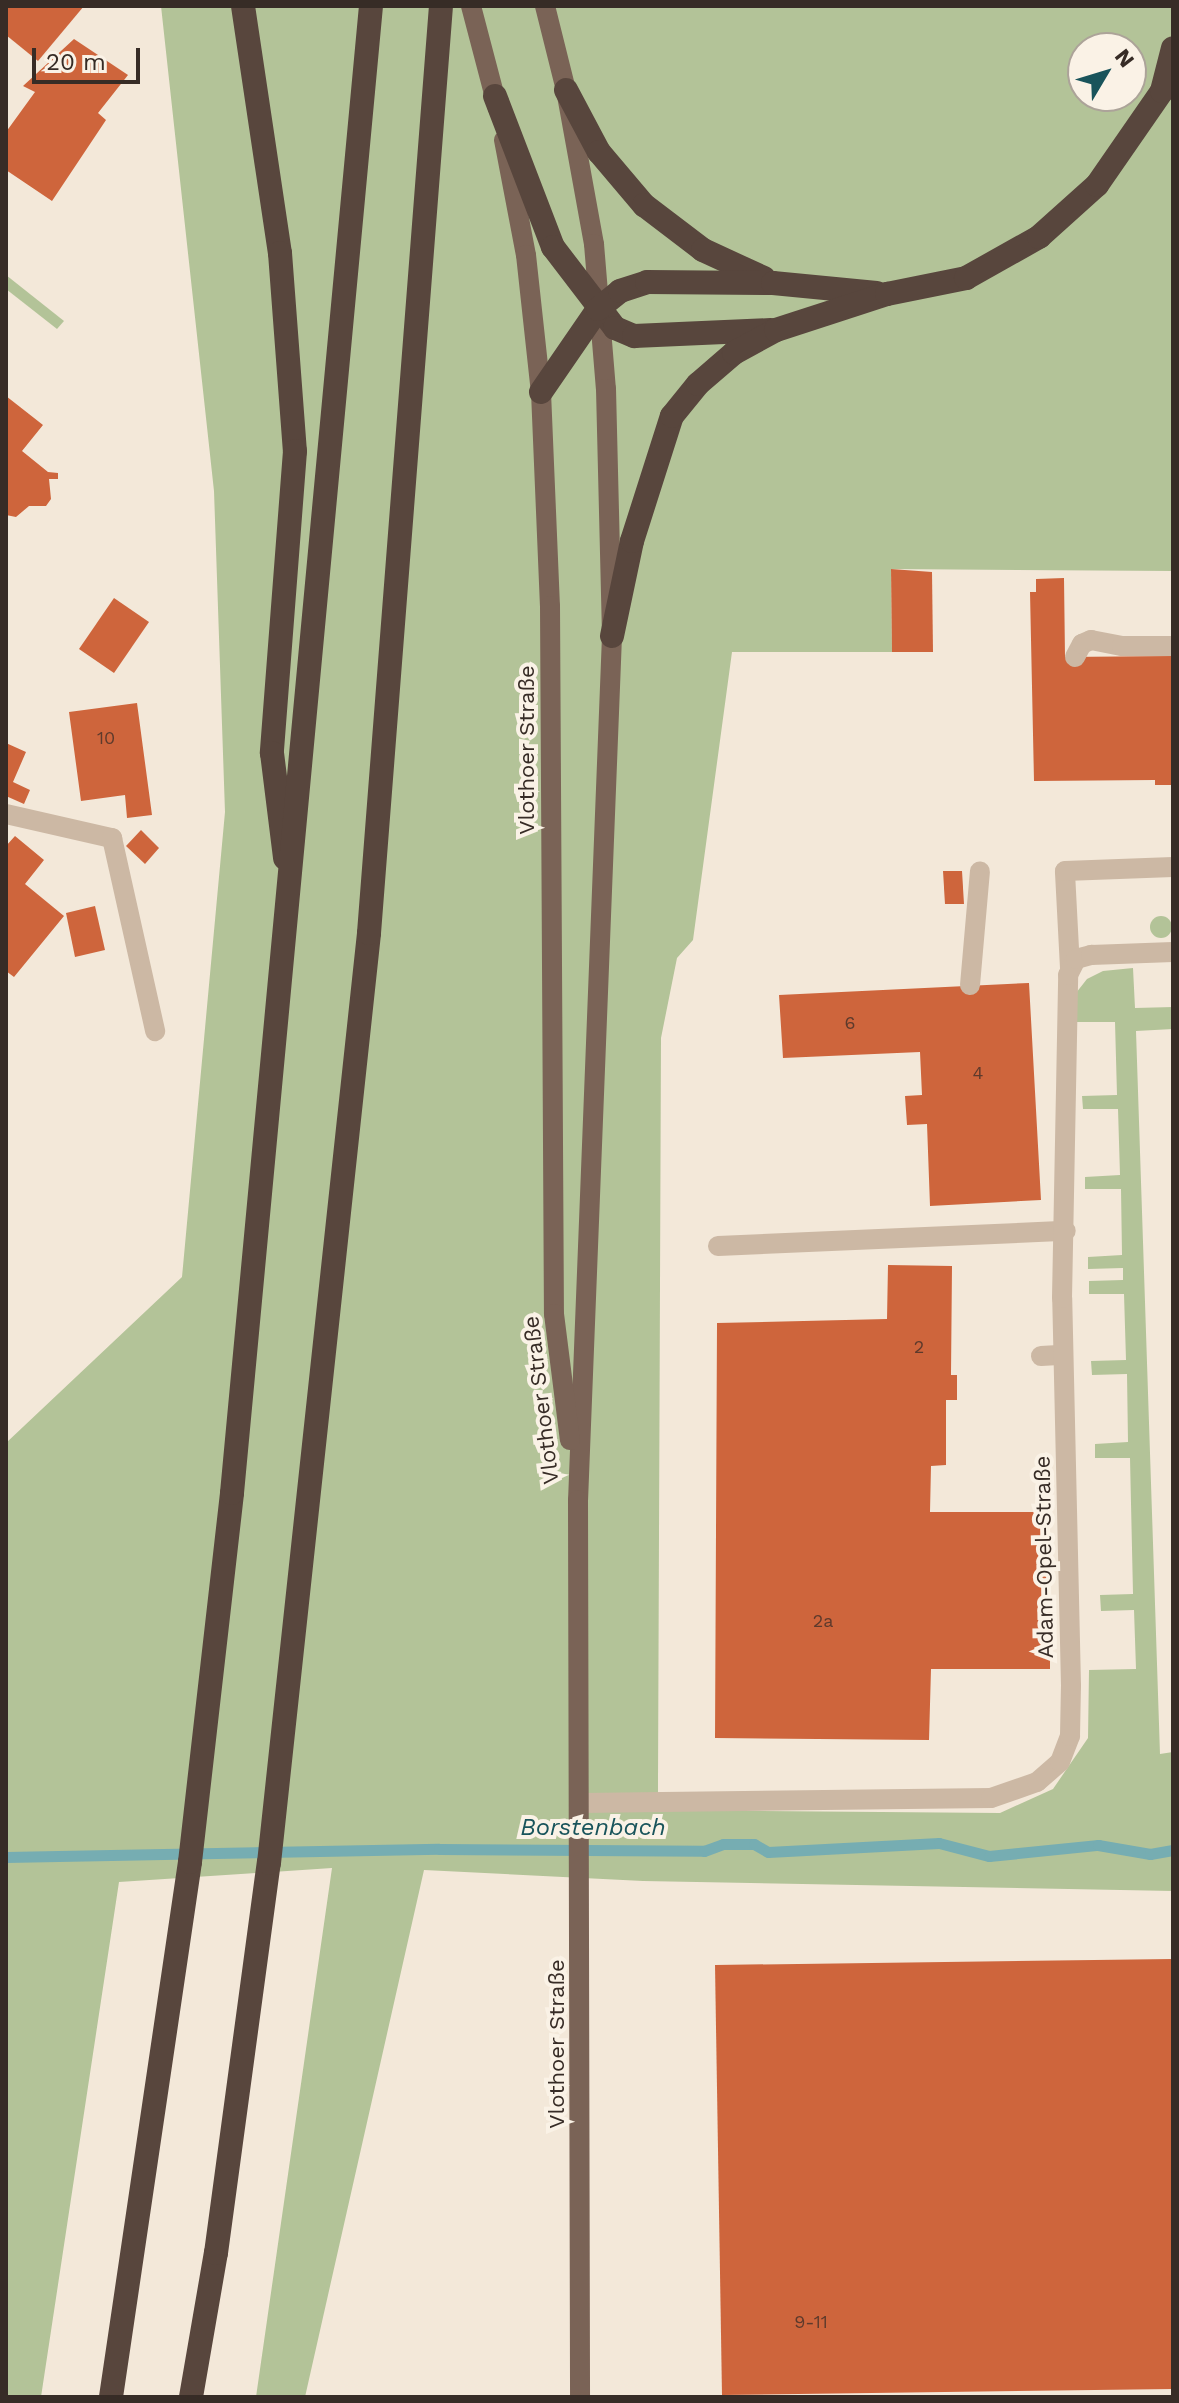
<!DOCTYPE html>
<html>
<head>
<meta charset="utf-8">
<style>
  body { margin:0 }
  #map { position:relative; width:1179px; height:2403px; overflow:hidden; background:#f3e8d9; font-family:"Work Sans",sans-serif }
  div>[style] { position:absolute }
  .green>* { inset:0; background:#b3c398 }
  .round { border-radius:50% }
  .stream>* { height:11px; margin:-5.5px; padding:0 5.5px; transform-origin:5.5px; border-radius:5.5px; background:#76adb2 }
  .building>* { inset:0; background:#ce653c }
  .minor>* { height:20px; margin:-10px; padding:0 10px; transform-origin:10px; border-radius:10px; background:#ccb8a4 }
  .major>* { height:20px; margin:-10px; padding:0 10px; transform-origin:10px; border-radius:10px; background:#7a6356 }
  .highway>* { height:24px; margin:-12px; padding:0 12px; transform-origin:12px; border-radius:12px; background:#58463d }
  span { translate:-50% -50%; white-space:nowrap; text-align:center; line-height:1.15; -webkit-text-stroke:8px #faf2e6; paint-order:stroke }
  .number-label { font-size:18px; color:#5d3a2c }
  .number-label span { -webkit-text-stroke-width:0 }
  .street-label { font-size:22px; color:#372c26 }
  .water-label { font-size:24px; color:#19545b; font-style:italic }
  .frame { position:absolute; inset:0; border:8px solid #372c26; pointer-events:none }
  .north { position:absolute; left:1067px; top:32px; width:80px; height:80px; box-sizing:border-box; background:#faf2e6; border:2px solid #aca399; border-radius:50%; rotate:52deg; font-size:22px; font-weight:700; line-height:32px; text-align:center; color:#372c26 }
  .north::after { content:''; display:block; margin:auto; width:28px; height:36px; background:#19545b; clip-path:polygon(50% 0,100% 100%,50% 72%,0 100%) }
  .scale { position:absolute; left:32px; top:48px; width:108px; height:36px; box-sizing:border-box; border:4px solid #372c26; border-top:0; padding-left:10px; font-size:24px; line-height:28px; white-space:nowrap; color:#372c26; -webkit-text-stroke:6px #faf2e6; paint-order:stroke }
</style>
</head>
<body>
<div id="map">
  <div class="green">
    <i style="clip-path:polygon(evenodd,161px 6px,1173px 6px,1173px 571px,891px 569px,892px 652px,732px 652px,693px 940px,677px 958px,661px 1038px,658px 1782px,658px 1810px,1000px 1813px,1053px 1789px,1088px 1738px,1089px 1670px,1136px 1669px,1134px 1610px,1101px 1611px,1100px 1595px,1133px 1594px,1130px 1458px,1095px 1458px,1095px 1444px,1128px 1442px,1127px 1374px,1092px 1375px,1091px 1361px,1126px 1360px,1124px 1294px,1089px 1294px,1089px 1281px,1123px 1280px,1123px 1268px,1088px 1269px,1088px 1257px,1122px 1255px,1121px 1189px,1085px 1189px,1085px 1177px,1120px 1175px,1118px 1109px,1083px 1109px,1082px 1096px,1117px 1095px,1115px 1022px,1072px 1022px,1076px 993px,1087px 979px,1103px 971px,1133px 968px,1135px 1008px,1173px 1007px,1173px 1029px,1136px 1031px,1160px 1754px,1173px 1752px,1173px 1891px,643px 1881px,424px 1870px,305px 2397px,256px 2397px,332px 1868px,119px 1882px,41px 2397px,6px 2397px,6px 1443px,182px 1277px,225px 812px,214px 491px,161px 6px,1083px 48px,1131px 48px,1131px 96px,1083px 96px,1083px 48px)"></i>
    <i style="clip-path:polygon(6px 275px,64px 321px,57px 329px,6px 289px)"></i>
    <i class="round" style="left:1150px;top:916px;width:22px;height:22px"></i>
  </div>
  <div class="stream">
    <i style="left:6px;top:1857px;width:433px;rotate:-1.1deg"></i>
    <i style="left:439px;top:1849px;width:265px;rotate:0.4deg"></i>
    <i style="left:704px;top:1851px;width:20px;rotate:-20deg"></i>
    <i style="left:723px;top:1844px;width:31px"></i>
    <i style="left:754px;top:1844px;width:16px;rotate:30deg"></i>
    <i style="left:768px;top:1852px;width:171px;rotate:-3deg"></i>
    <i style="left:939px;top:1843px;width:52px;rotate:14.6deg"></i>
    <i style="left:989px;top:1856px;width:110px;rotate:-5.8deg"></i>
    <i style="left:1098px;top:1845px;width:53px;rotate:9.8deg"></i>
    <i style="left:1150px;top:1854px;width:23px;rotate:-10deg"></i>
  </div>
  <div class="building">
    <i style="clip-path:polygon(6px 6px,84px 6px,38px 61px,6px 35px)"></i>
    <i style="clip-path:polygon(74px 39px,128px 75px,98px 113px,106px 120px,52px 201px,6px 170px,6px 132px,35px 92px,23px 86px)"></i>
    <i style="clip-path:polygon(6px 396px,43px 425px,22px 451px,48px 472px,58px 473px,58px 479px,49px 479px,51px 499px,46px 506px,29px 506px,16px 517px,6px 515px)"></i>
    <i style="clip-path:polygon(891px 569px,932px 572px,933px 652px,892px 652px)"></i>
    <i style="clip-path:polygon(1064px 578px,1065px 657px,1173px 656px,1173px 785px,1155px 785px,1155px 780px,1034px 781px,1030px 592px,1036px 592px,1036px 579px)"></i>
    <i style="clip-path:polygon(114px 598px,149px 622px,114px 673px,79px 649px)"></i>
    <i style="clip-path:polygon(137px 703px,152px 815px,127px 818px,125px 795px,81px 801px,69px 712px)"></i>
    <i style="clip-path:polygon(6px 743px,26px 752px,13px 782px,30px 790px,24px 804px,6px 796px)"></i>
    <i style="clip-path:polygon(141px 830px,159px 848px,145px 864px,126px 846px)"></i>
    <i style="clip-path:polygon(15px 836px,44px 860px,25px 884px,64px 916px,14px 977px,6px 971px,6px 846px)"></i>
    <i style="clip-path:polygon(943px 871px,962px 871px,964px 904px,945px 904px)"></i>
    <i style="clip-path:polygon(95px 906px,105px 950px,75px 957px,66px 913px)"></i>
    <i style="clip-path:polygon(1029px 983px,1041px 1200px,930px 1206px,927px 1124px,907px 1125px,905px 1096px,922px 1095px,920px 1052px,783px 1058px,779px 995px)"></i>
    <i style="clip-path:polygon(888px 1265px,952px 1266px,951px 1375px,957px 1375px,957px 1400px,946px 1400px,946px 1465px,931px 1466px,930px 1512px,1050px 1512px,1050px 1669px,931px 1669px,929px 1740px,715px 1738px,717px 1323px,887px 1319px)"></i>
    <i style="clip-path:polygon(1173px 1959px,1173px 2389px,722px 2395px,715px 1965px)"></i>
  </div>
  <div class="minor">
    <i style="left:1075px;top:657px;width:15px;rotate:-62deg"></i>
    <i style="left:1082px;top:644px;width:10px;rotate:-24deg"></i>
    <i style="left:1091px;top:640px;width:32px;rotate:11deg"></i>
    <i style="left:1122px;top:646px;width:51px"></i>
    <i style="left:6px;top:814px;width:109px;rotate:12.8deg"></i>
    <i style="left:112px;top:838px;width:198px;rotate:77.4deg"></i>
    <i style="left:1070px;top:968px;width:97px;rotate:-93deg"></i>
    <i style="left:1065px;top:871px;width:108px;rotate:-2.1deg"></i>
    <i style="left:970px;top:985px;width:114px;rotate:-85deg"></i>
    <i style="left:718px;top:1246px;width:348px;rotate:-2.5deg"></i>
    <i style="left:1041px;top:1356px;width:22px;rotate:-3deg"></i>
    <i style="left:581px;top:1803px;width:410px;rotate:-0.7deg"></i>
    <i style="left:991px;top:1798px;width:49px;rotate:-19.2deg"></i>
    <i style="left:1037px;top:1782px;width:30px;rotate:-41deg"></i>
    <i style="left:1060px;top:1762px;width:28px;rotate:-69deg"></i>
    <i style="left:1070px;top:1736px;width:50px;rotate:-88.9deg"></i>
    <i style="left:1071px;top:1686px;width:388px;rotate:-91.3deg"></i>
    <i style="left:1062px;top:1298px;width:323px;rotate:-88.9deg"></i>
    <i style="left:1068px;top:975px;width:18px;rotate:-63deg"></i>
    <i style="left:1076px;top:959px;width:16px;rotate:-15deg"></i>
    <i style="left:1091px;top:955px;width:82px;rotate:-2.1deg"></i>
  </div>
  <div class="major">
    <i style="left:471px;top:6px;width:106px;rotate:75.3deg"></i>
    <i style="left:545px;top:6px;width:87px;rotate:76deg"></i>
    <i style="left:566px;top:90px;width:157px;rotate:79.7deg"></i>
    <i style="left:594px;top:244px;width:145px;rotate:85.3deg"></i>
    <i style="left:606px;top:389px;width:247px;rotate:88.6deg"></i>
    <i style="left:612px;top:636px;width:865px;rotate:92.25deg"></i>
    <i style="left:578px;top:1500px;width:897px;rotate:89.87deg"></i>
    <i style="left:504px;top:140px;width:117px;rotate:79.2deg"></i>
    <i style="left:526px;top:255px;width:138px;rotate:83.8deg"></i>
    <i style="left:541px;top:392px;width:214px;rotate:87.6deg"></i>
    <i style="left:550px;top:606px;width:708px;rotate:89.68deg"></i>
    <i style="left:554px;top:1314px;width:127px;rotate:82.8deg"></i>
  </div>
  <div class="highway">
    <i style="left:243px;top:6px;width:250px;rotate:81.5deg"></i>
    <i style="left:280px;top:253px;width:199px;rotate:85.7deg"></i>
    <i style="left:295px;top:451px;width:303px;rotate:94.4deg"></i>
    <i style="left:272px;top:753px;width:106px;rotate:82.9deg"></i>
    <i style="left:566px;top:90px;width:70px;rotate:62deg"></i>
    <i style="left:599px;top:152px;width:70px;rotate:49.7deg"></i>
    <i style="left:644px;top:205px;width:74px;rotate:37.3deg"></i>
    <i style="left:703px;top:250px;width:67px;rotate:24.7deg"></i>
    <i style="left:495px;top:96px;width:162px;rotate:69deg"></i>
    <i style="left:553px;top:247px;width:102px;rotate:52.6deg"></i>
    <i style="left:615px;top:328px;width:21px;rotate:23deg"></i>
    <i style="left:634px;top:336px;width:137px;rotate:-2.5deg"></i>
    <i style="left:541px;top:392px;width:101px;rotate:-55.5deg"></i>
    <i style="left:598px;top:309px;width:28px;rotate:-39deg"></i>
    <i style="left:620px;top:291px;width:28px;rotate:-18deg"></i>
    <i style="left:647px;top:282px;width:126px;rotate:0.5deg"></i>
    <i style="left:773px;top:283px;width:104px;rotate:5.5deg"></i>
    <i style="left:612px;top:636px;width:97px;rotate:-78.1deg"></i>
    <i style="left:632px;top:541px;width:131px;rotate:-72.3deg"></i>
    <i style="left:672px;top:416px;width:41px;rotate:-50.9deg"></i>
    <i style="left:698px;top:384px;width:48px;rotate:-40.7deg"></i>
    <i style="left:734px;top:353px;width:48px;rotate:-28.7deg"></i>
    <i style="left:776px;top:330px;width:117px;rotate:-18deg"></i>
    <i style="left:887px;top:294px;width:81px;rotate:-11.4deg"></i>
    <i style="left:966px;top:278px;width:84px;rotate:-29.3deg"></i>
    <i style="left:1039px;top:237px;width:78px;rotate:-41.9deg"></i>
    <i style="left:1097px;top:185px;width:114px;rotate:-55.3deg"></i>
    <i style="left:1162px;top:91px;width:44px;rotate:-75.7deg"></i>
    <i style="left:111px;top:2397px;width:541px;rotate:-81.6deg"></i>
    <i style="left:190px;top:1862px;width:371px;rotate:-83.5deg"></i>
    <i style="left:232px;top:1493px;width:1493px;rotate:-84.66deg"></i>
    <i style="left:191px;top:2397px;width:146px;rotate:-80.2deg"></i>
    <i style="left:216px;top:2253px;width:394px;rotate:-82.3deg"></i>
    <i style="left:269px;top:1863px;width:935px;rotate:-83.86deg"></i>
    <i style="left:369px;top:933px;width:930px;rotate:-85.56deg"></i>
  </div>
  <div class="number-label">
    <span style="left:106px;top:738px">10</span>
    <span style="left:850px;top:1023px">6</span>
    <span style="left:978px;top:1073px">4</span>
    <span style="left:919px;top:1347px">2</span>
    <span style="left:823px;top:1621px">2a</span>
    <span style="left:811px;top:2322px">9-11</span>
  </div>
  <div class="street-label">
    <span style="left:527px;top:750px;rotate:-90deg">Vlothoer Straße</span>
    <span style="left:541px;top:1400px;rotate:-97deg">Vlothoer Straße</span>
    <span style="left:1044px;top:1557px;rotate:-91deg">Adam-Opel-Straße</span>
    <span style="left:557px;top:2044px;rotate:-90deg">Vlothoer Straße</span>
  </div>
  <div class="water-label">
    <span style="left:593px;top:1828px">Borstenbach</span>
  </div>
  <div class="frame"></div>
  <div class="north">N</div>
  <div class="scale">20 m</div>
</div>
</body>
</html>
